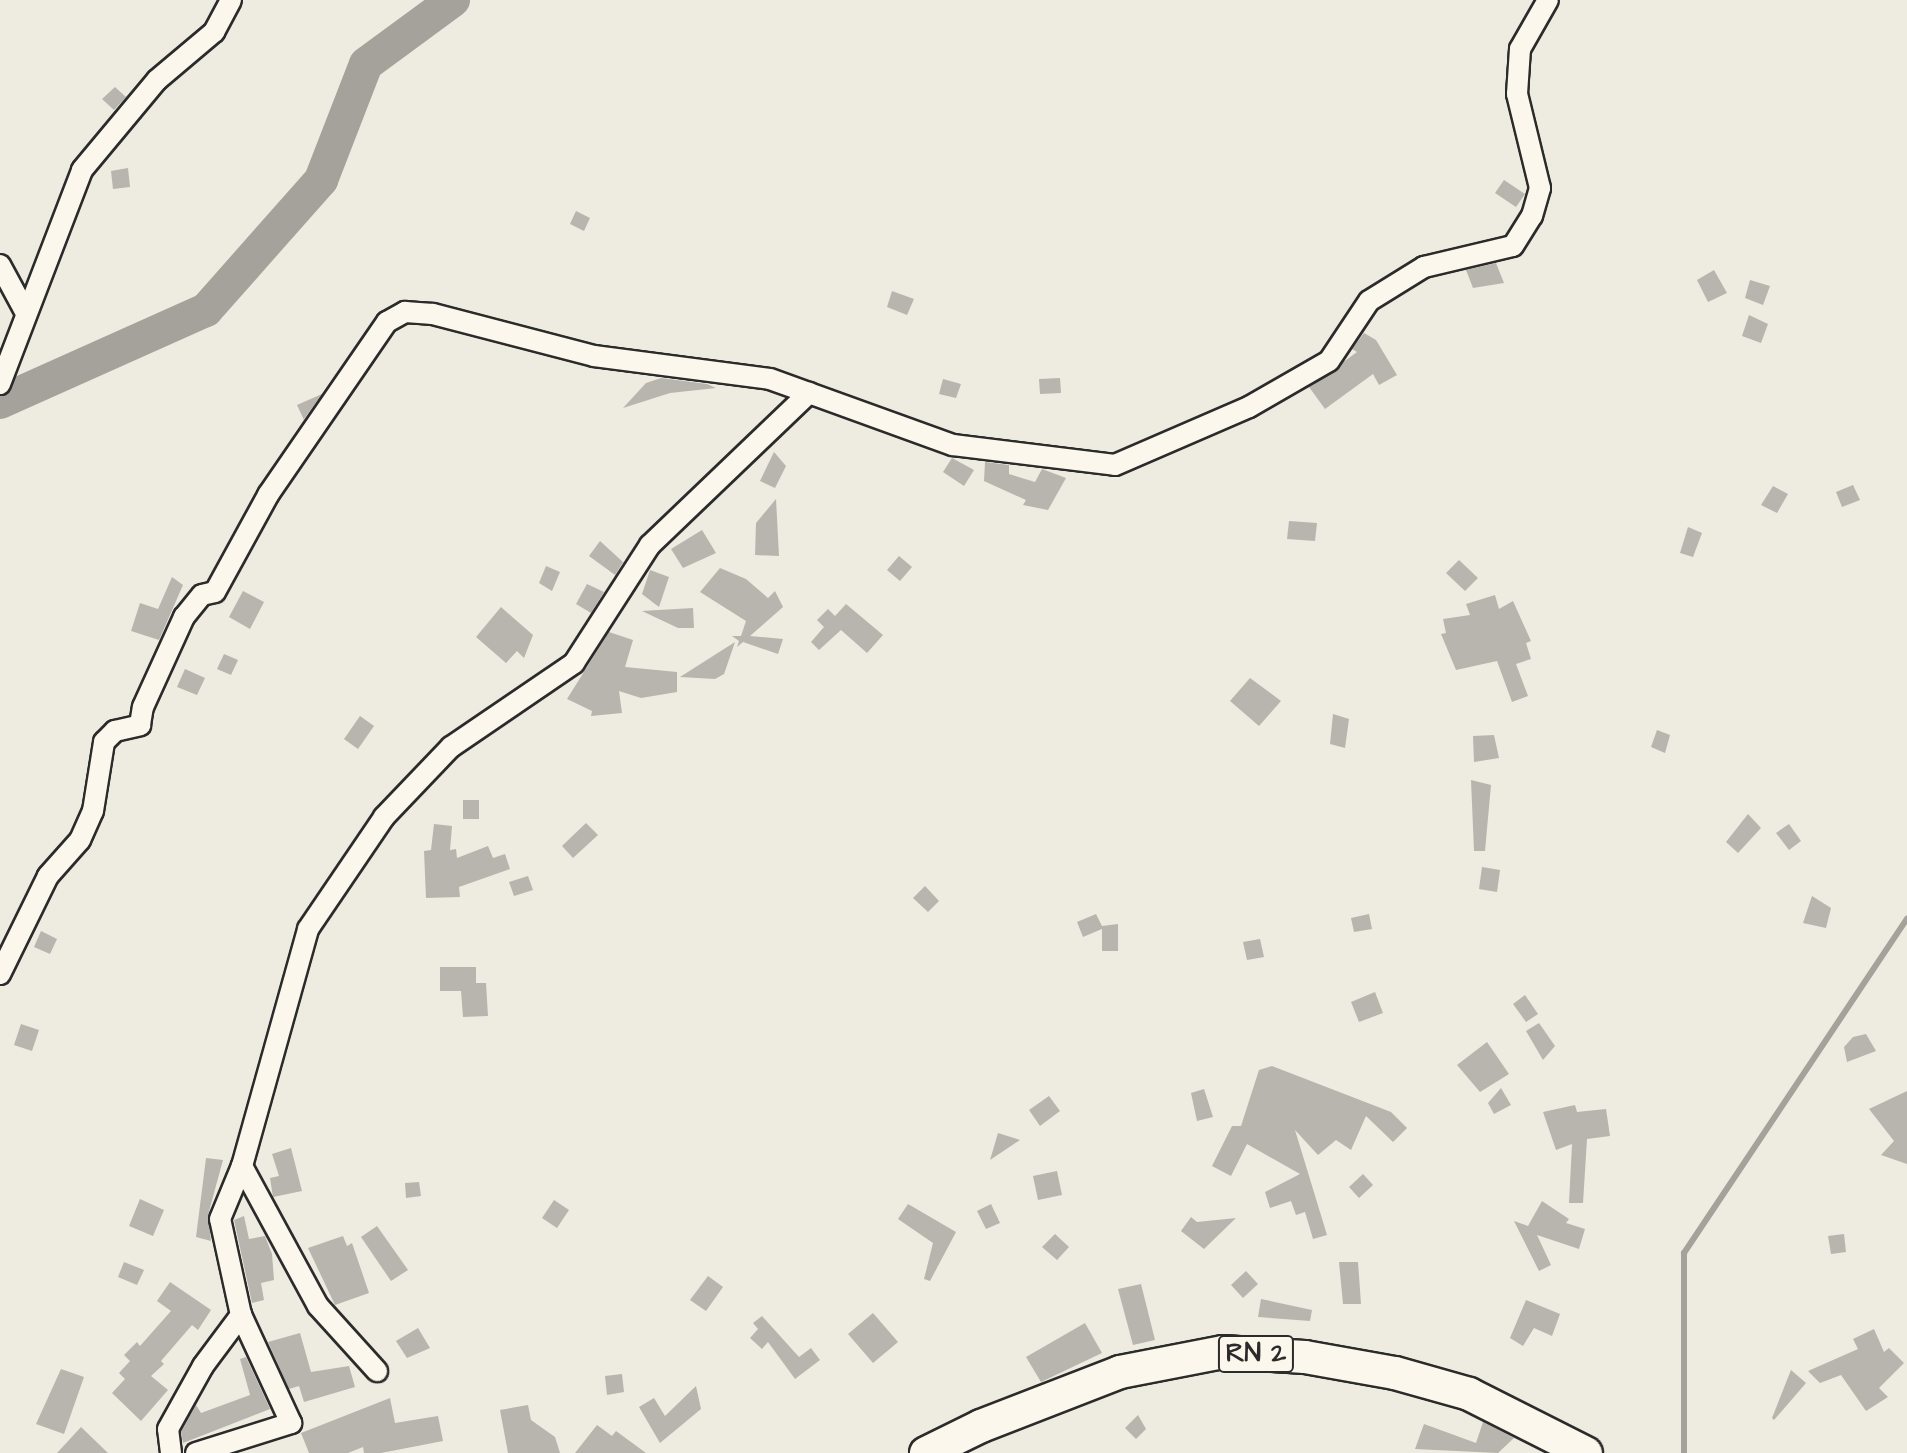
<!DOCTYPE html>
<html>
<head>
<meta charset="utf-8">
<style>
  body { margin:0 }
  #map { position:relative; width:1907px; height:1453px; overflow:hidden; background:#eeebe0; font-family:"Architects Daughter",sans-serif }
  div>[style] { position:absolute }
  .stream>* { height:6px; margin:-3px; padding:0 3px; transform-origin:3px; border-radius:3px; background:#a4a29a }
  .river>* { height:34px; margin:-17px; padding:0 17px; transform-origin:17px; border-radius:17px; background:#a4a29a }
  .building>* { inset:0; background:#b8b5ae }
  .roads { filter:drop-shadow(2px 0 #2b2b2b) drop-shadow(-2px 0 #2b2b2b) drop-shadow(0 2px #2b2b2b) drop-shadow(0 -2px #2b2b2b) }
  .street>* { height:20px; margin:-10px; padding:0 10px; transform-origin:10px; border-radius:10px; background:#fbf7ec }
  .primary>* { height:32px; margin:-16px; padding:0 16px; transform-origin:16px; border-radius:16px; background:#fbf7ec }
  span { translate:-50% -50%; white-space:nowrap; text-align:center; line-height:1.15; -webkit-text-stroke:8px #fbf7ec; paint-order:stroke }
  .shield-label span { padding:2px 6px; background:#fbf7ec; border:2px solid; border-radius:6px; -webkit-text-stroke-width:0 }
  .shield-label { font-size:26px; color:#2b2b2b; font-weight:700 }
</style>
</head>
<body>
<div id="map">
  <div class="stream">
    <i style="left:1684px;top:1453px;width:200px;rotate:-90deg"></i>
    <i style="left:1684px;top:1253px;width:402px;rotate:-56.3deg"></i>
  </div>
  <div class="river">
    <i style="left:0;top:402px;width:226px;rotate:-24.1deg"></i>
    <i style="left:206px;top:310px;width:174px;rotate:-48.5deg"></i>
    <i style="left:321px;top:180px;width:124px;rotate:-68.8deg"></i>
    <i style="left:366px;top:64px;width:108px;rotate:-36.3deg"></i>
  </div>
  <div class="building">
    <i style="clip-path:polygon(115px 87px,126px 97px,114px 110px,102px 99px)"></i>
    <i style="clip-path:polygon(128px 168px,130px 187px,113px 189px,111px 171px)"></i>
    <i style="clip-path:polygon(1504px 180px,1525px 194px,1516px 207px,1495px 193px)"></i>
    <i style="clip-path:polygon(576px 211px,590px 218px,584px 231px,570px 224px)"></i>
    <i style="clip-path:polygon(1496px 263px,1504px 283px,1473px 288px,1466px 270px)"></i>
    <i style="clip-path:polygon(1714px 270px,1727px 293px,1708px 302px,1697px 280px)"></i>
    <i style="clip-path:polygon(1750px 280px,1770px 286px,1763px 305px,1745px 298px)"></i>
    <i style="clip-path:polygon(892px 291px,914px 299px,907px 315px,887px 307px)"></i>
    <i style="clip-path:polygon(1749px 315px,1768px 324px,1761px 343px,1742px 336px)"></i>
    <i style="clip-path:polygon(1364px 333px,1376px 340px,1397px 375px,1379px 385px,1373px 374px,1325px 409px,1309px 387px,1357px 352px,1352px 349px)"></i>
    <i style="clip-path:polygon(661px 378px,707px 384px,716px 388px,670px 393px,623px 408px,646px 383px)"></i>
    <i style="clip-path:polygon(1060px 378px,1061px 393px,1040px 394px,1039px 379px)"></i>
    <i style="clip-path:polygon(943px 379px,961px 384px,956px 398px,939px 394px)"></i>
    <i style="clip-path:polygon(322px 394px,304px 419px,304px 420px,297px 405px)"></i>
    <i style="clip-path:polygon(774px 452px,786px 466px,775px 488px,760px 481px)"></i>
    <i style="clip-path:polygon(952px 458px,974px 470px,964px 486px,943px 472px)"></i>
    <i style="clip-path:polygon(985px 462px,1009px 465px,1009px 474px,1035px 482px,1042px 469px,1066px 478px,1048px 510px,1023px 505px,1026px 500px,984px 481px)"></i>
    <i style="clip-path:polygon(1853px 485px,1860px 500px,1842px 507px,1836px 492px)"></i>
    <i style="clip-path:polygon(1773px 486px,1788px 494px,1777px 513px,1761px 505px)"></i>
    <i style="clip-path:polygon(776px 499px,779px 556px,755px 555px,756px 523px)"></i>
    <i style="clip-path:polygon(1289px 521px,1317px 523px,1315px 541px,1287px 539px)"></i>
    <i style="clip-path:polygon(1688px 527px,1702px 533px,1693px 557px,1680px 553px)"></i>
    <i style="clip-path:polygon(702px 530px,716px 553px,683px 568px,671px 549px)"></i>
    <i style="clip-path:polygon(600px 541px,623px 562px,615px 575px,589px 556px)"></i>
    <i style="clip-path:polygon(899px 556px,912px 567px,900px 581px,887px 570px)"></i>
    <i style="clip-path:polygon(1459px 560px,1478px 578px,1465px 591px,1446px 573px)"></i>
    <i style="clip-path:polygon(546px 566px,560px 572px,552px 591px,539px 583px)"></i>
    <i style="clip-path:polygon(720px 568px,746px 579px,768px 598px,775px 591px,783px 607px,750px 636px,783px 639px,778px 654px,743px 642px,737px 647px,739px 641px,732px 636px,741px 636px,746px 621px,700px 592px)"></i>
    <i style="clip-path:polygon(650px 570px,669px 577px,659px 607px,642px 594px)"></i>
    <i style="clip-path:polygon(172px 577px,183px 585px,159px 640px,131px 631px,140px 603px,158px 609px)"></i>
    <i style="clip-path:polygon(587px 584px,604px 592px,591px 613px,576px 604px)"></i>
    <i style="clip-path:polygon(243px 591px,264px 602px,250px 629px,229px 617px)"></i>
    <i style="clip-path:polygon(1495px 595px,1499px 609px,1513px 601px,1531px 641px,1526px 643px,1531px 659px,1516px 664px,1528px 696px,1512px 702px,1497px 661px,1456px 670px,1441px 634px,1446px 633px,1443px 619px,1470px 615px,1466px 604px)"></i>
    <i style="clip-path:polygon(846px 604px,883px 635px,867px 653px,841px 630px,819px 650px,811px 642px,824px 627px,817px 620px,828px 609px,835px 616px)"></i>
    <i style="clip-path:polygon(501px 607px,533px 635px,524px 658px,517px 651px,506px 663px,476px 637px)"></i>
    <i style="clip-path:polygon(693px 608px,694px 628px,678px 628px,642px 611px)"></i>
    <i style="clip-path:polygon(609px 632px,633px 640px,625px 667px,677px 672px,677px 692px,641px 698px,619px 691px,622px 713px,591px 716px,592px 711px,567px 699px)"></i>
    <i style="clip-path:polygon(735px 642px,724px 674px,715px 679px,680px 677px)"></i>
    <i style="clip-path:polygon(224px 654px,238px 660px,231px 675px,217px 669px)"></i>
    <i style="clip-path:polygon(185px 669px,205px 678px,197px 695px,177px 687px)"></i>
    <i style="clip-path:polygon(1250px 678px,1281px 701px,1259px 726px,1230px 701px)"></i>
    <i style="clip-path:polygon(1333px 714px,1349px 719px,1345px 748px,1330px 744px)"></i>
    <i style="clip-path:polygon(360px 716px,374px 726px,358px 749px,344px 739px)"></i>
    <i style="clip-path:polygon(1657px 730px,1670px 735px,1665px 753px,1651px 747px)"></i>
    <i style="clip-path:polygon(1494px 735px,1499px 758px,1474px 762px,1473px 736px)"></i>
    <i style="clip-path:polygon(1471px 780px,1491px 785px,1485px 851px,1474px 851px)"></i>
    <i style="clip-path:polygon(463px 800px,479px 800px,479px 819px,463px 819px)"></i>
    <i style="clip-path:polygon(1748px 814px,1761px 828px,1738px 853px,1726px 842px)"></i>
    <i style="clip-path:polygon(586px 823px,598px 835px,573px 858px,562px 846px)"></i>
    <i style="clip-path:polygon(434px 824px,452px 826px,450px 850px,456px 849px,457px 858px,488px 846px,493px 858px,505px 854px,510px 869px,459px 887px,460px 897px,426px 898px,424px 851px,431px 850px)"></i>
    <i style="clip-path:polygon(1789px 824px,1801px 841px,1789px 850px,1776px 833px)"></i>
    <i style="clip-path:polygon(1482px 867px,1500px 870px,1497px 892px,1479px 889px)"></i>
    <i style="clip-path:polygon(528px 876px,533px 890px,514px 896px,509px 882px)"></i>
    <i style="clip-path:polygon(925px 886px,939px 901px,928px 912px,913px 898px)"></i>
    <i style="clip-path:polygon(1812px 896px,1831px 908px,1826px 928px,1803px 923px)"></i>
    <i style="clip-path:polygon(1096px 914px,1102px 926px,1118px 924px,1118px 951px,1102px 951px,1102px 929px,1083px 937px,1077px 922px)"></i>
    <i style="clip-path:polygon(1369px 914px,1372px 929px,1354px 932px,1351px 918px)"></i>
    <i style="clip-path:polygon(41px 931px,57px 939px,50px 954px,34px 947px)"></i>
    <i style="clip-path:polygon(1260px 939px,1264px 957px,1247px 960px,1243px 942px)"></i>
    <i style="clip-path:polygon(440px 967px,476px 967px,476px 983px,486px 983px,488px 1016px,463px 1017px,461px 991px,440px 991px)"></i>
    <i style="clip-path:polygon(1375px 992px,1383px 1013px,1359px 1022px,1351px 1002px)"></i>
    <i style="clip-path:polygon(1525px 995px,1538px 1014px,1526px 1022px,1513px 1004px)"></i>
    <i style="clip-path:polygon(1539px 1023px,1555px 1046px,1543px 1060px,1526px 1031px)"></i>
    <i style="clip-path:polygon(21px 1024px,39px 1030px,32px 1051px,14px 1045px)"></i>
    <i style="clip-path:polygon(1866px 1034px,1876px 1051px,1847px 1062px,1844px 1047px,1853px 1037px)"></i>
    <i style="clip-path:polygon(1487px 1042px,1509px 1074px,1480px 1092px,1457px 1065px)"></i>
    <i style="clip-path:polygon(1272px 1066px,1391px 1112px,1407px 1128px,1393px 1142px,1366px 1116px,1351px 1150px,1336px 1140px,1318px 1155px,1295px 1130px,1327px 1235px,1313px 1239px,1305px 1212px,1296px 1215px,1291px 1201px,1270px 1208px,1265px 1192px,1300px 1174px,1247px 1144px,1231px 1176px,1212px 1166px,1232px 1126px,1241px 1126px,1259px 1070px)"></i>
    <i style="clip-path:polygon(1501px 1088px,1511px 1105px,1494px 1114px,1488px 1103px)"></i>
    <i style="clip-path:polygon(1204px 1089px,1213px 1117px,1197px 1121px,1191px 1093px)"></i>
    <i style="clip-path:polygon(1907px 1091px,1907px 1164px,1881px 1155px,1894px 1141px,1869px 1109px)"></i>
    <i style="clip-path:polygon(1049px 1096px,1060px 1111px,1040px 1126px,1029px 1110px)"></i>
    <i style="clip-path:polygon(1575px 1105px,1577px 1112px,1606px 1109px,1610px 1136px,1587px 1139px,1583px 1203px,1569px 1203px,1572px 1144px,1556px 1150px,1543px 1112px)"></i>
    <i style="clip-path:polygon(998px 1133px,1020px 1140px,990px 1160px)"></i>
    <i style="clip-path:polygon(291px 1148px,302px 1191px,273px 1197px,270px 1178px,279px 1176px,272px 1154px)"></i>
    <i style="clip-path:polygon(206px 1158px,223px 1160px,208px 1215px,211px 1241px,196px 1237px)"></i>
    <i style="clip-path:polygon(1057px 1171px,1062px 1195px,1038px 1200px,1033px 1176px)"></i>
    <i style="clip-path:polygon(1363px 1174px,1373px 1185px,1359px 1198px,1349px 1187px)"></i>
    <i style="clip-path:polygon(419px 1182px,421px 1196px,406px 1198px,405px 1183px)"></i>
    <i style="clip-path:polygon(140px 1199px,164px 1210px,153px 1236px,129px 1226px)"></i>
    <i style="clip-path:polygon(554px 1200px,569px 1210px,557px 1228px,542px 1218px)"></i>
    <i style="clip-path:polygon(1542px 1201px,1569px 1219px,1566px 1223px,1585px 1229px,1579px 1249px,1537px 1235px,1551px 1265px,1539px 1271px,1514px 1221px,1528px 1226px)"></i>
    <i style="clip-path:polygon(908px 1204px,956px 1232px,930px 1281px,924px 1279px,933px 1243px,898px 1219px)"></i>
    <i style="clip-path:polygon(991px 1204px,1000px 1223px,986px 1229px,977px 1211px)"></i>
    <i style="clip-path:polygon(244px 1216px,249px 1239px,265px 1236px,272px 1254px,274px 1280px,261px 1283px,264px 1300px,252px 1303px,234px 1220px)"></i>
    <i style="clip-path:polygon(1191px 1217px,1197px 1222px,1236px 1218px,1204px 1249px,1181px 1231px)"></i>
    <i style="clip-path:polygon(377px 1226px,408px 1270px,391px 1281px,361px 1237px)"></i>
    <i style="clip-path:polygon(1055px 1234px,1069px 1247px,1057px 1260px,1042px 1247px)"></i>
    <i style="clip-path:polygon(1844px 1234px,1846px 1252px,1831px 1254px,1828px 1236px)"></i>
    <i style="clip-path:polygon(343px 1236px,347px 1246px,352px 1243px,369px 1293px,335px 1305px,308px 1248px)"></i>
    <i style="clip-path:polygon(124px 1262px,144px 1270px,137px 1285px,118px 1277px)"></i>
    <i style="clip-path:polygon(1339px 1262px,1358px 1262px,1361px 1304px,1343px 1304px)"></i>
    <i style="clip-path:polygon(1246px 1271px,1258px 1284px,1243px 1298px,1231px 1285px)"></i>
    <i style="clip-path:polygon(708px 1276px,723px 1287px,706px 1311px,690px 1300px)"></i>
    <i style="clip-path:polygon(170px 1282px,211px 1310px,198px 1330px,192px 1325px,161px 1361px,164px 1364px,151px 1376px,168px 1390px,141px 1421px,112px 1393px,125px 1379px,119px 1373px,130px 1361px,124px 1355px,137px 1342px,140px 1346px,171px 1311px,157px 1301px)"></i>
    <i style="clip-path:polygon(1141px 1284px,1155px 1340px,1133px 1345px,1118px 1289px)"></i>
    <i style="clip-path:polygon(1261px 1299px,1312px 1310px,1310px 1321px,1258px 1317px)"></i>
    <i style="clip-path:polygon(1526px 1300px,1560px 1314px,1552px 1336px,1534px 1328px,1523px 1346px,1510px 1338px)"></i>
    <i style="clip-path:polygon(873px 1313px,898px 1342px,873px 1363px,848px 1334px)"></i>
    <i style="clip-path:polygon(762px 1316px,799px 1357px,811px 1348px,820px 1360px,795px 1379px,768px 1342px,762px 1349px,750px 1338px,758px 1329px,753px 1323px)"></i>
    <i style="clip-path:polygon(1085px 1323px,1102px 1353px,1041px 1382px,1026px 1357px)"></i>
    <i style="clip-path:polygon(418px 1328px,430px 1348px,407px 1358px,396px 1341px)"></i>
    <i style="clip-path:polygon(1874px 1329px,1884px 1352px,1889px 1348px,1904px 1363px,1879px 1388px,1888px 1397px,1866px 1411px,1841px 1375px,1820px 1383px,1808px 1371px,1858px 1349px,1853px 1339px)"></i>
    <i style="clip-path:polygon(300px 1333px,311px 1372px,349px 1366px,355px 1387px,304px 1402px,299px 1386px,289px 1389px,268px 1342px)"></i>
    <i style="clip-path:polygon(246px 1357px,270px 1409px,183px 1443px,181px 1432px,196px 1405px,201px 1413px,250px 1395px,240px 1359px)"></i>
    <i style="clip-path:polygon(61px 1369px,84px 1377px,64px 1434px,36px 1424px)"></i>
    <i style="clip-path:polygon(1791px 1370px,1806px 1383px,1774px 1420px,1772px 1418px)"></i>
    <i style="clip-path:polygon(622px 1374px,624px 1392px,607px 1395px,605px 1376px)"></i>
    <i style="clip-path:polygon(696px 1386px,701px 1409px,660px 1443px,639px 1407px,654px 1398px,665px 1416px)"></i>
    <i style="clip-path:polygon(390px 1398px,395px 1423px,438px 1416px,443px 1441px,381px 1453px,364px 1453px,363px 1447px,348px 1453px,309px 1453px,301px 1433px)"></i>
    <i style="clip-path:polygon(528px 1405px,531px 1420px,555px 1437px,560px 1453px,508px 1453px,500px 1410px)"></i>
    <i style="clip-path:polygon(1138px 1415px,1146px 1429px,1136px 1439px,1125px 1428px)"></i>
    <i style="clip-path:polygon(1483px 1422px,1514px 1438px,1498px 1453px,1415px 1449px,1424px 1424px,1476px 1443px)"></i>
    <i style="clip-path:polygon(597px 1425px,612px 1436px,616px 1431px,646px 1453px,575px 1453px)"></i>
    <i style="clip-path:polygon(81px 1427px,108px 1453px,57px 1453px)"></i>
  </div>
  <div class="roads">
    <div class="street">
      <i style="left:0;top:265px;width:55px;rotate:61.6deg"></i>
      <i style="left:0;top:384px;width:229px;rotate:-69deg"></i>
      <i style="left:82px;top:170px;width:117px;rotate:-50.2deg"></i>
      <i style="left:157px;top:80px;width:75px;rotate:-40.1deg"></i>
      <i style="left:214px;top:32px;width:36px;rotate:-62deg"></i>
      <i style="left:0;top:974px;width:109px;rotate:-63.9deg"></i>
      <i style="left:48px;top:876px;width:48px;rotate:-48.4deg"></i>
      <i style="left:80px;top:840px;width:32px;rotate:-66deg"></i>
      <i style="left:93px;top:811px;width:70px;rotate:-80.9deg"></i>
      <i style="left:104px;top:742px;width:16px;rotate:-45deg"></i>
      <i style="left:115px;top:731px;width:26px;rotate:-13deg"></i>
      <i style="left:140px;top:725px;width:18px;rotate:-81deg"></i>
      <i style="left:143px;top:707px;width:99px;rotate:-65.5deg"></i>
      <i style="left:184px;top:617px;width:28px;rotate:-51deg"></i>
      <i style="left:202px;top:595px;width:13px;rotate:-13deg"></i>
      <i style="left:215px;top:592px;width:111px;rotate:-61.3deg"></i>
      <i style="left:268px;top:495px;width:210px;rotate:-55.5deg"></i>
      <i style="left:387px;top:322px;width:21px;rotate:-29deg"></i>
      <i style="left:405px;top:312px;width:28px;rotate:4deg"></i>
      <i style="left:433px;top:314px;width:166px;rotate:14.6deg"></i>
      <i style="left:594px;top:356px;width:177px;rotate:7.4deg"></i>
      <i style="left:770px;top:379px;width:41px;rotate:19.7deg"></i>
      <i style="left:242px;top:1166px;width:159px;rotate:61.5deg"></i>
      <i style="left:318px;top:1306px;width:88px;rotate:47.8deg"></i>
      <i style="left:171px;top:1453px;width:24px;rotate:-97deg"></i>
      <i style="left:168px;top:1429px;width:72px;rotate:-60.9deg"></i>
      <i style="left:203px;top:1366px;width:64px;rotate:-53.3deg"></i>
      <i style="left:196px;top:1453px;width:100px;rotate:-17.5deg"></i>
      <i style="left:291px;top:1423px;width:119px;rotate:-114.8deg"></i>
      <i style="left:241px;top:1315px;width:98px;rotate:-102.3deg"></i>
      <i style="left:220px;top:1219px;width:57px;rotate:-67.5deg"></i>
      <i style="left:242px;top:1166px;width:246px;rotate:-74.4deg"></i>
      <i style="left:308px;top:929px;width:135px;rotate:-55.8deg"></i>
      <i style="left:384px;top:817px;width:97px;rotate:-46.3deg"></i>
      <i style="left:451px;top:747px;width:149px;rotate:-34.3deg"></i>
      <i style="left:574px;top:663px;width:140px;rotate:-57.2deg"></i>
      <i style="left:650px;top:545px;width:220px;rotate:-43.7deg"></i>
      <i style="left:809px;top:393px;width:153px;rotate:19.9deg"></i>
      <i style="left:953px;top:445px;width:163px;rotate:7deg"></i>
      <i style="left:1115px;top:465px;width:146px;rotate:-23.4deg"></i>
      <i style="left:1249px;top:407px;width:92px;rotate:-29.9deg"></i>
      <i style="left:1329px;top:361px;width:72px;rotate:-56.3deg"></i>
      <i style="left:1369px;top:301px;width:65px;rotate:-31.7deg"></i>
      <i style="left:1424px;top:267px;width:91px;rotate:-13.3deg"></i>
      <i style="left:1513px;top:246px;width:36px;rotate:-58deg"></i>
      <i style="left:1532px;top:216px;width:29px;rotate:-74deg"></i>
      <i style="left:1540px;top:188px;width:97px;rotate:-103.7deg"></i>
      <i style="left:1517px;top:94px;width:45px;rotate:-86.2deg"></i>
      <i style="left:1520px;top:49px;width:56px;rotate:-60.3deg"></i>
    </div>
    <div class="primary">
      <i style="left:926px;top:1453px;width:61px;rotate:-26.1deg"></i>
      <i style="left:981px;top:1426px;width:149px;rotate:-21.2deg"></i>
      <i style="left:1120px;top:1372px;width:105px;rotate:-11deg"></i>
      <i style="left:1223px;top:1352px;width:82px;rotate:3.5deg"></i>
      <i style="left:1305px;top:1357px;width:91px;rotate:10.1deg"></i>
      <i style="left:1395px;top:1373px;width:77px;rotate:15.8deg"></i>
      <i style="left:1469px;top:1394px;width:131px;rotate:26.8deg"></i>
    </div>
  </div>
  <div class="shield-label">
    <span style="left:1256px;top:1354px">RN 2</span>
  </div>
</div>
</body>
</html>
